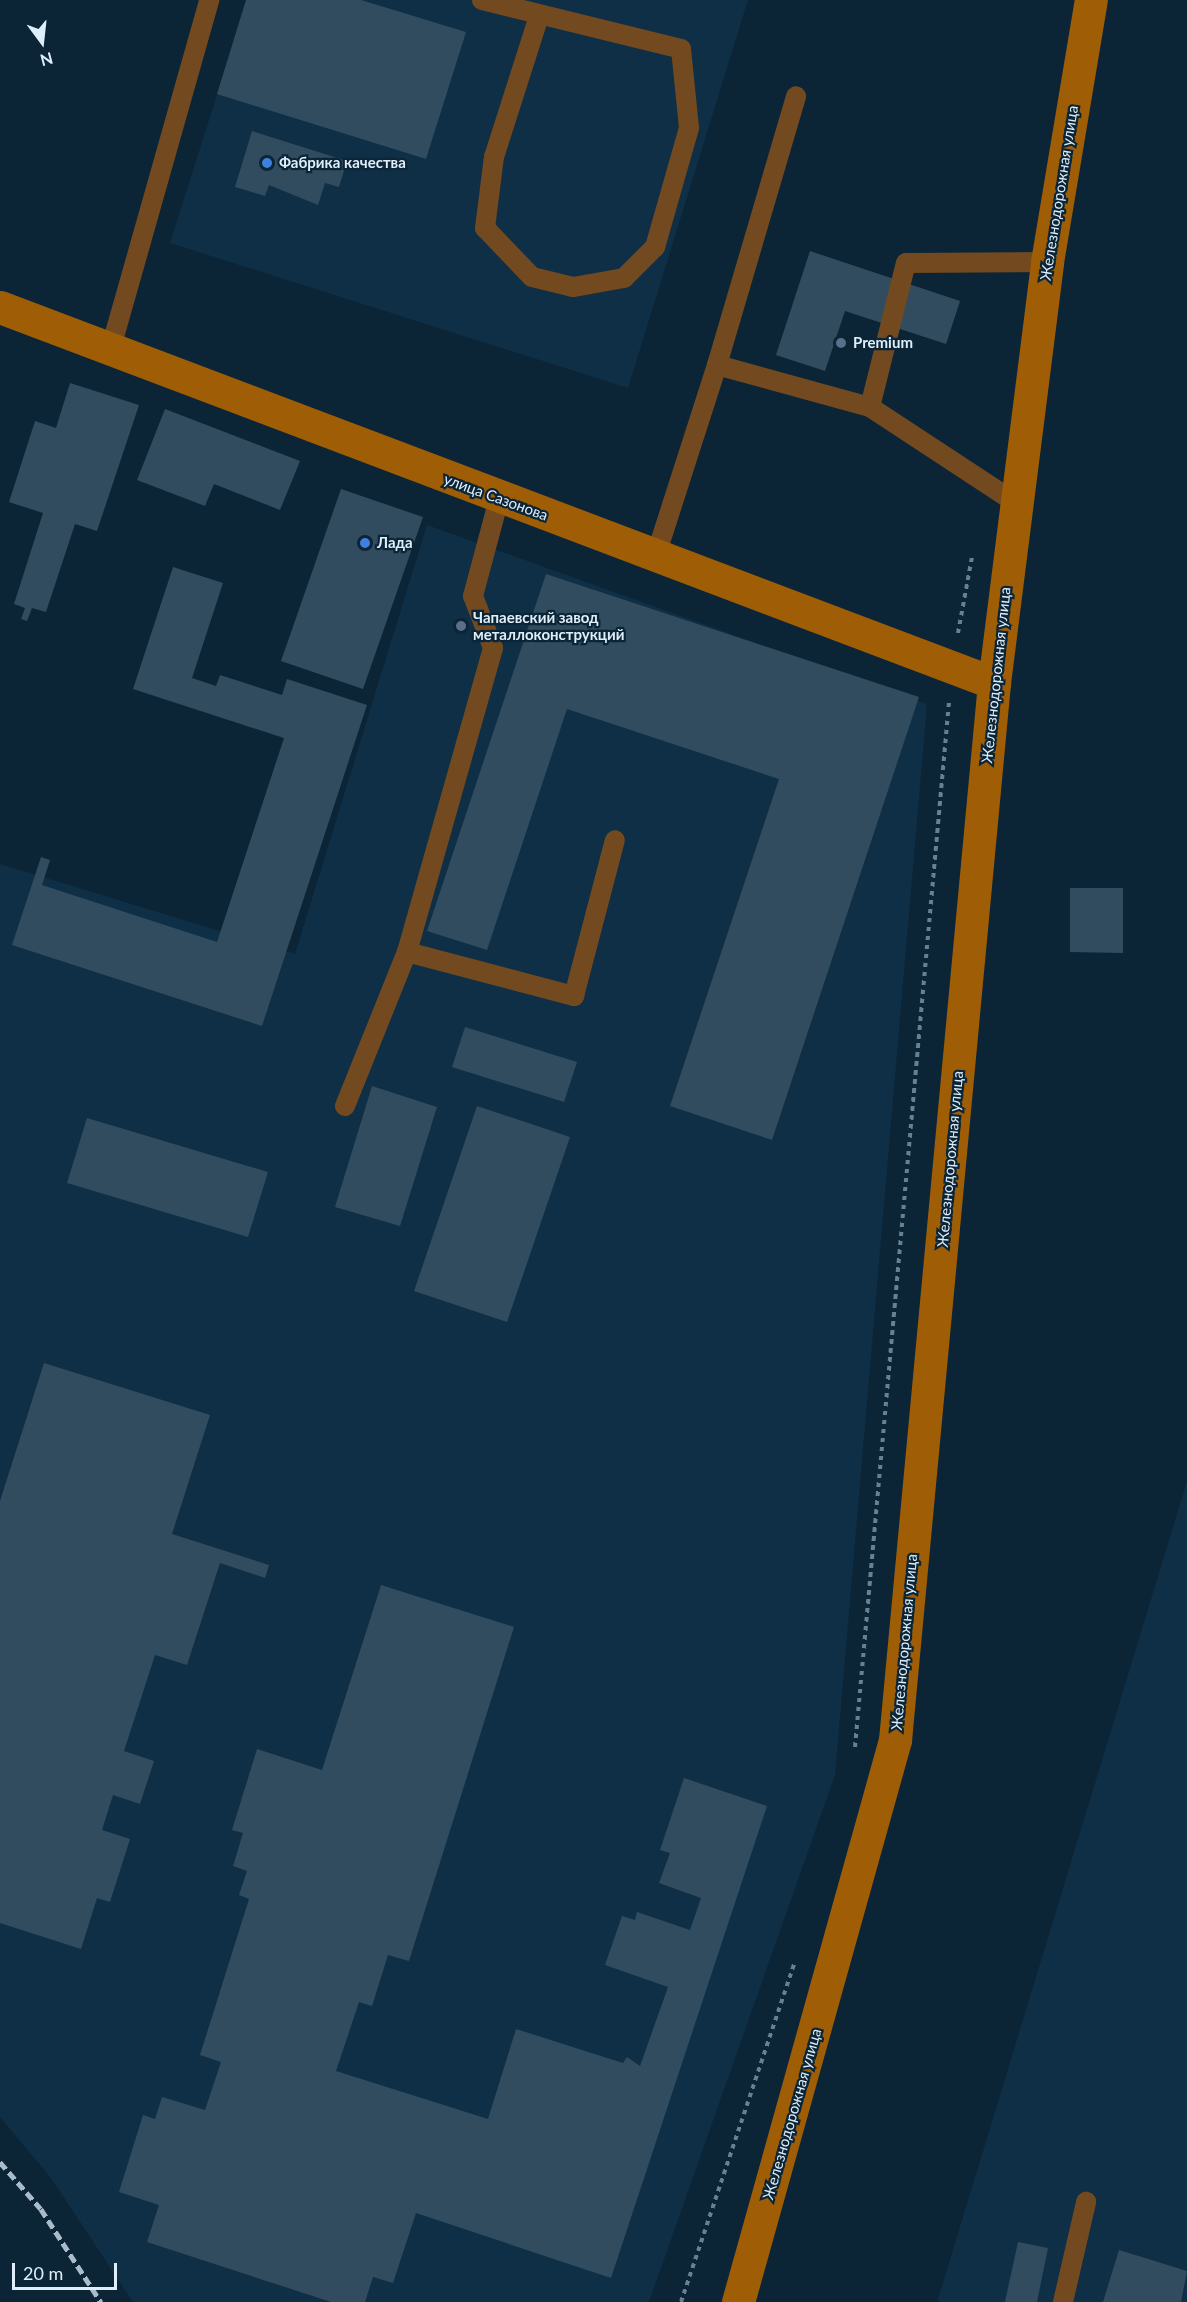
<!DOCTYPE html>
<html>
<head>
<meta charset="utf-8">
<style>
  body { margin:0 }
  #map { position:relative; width:1187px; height:2302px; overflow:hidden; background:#0b2537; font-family:Lato,sans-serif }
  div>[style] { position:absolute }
  .built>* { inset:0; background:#0e2f46 }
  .building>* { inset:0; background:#324c5f }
  .path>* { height:4px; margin-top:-2px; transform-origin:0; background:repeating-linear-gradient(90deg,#6a7f8f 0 4.5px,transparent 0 9px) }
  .lane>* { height:20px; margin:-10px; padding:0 10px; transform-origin:10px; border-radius:10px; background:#734a1f }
  .secondary>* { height:33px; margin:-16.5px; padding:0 16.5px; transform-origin:16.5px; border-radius:16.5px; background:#9f5e05 }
  .rail>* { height:4.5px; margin-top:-2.25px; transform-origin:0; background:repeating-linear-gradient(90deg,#aabbca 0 9px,transparent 0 13.5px) }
  .dots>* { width:16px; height:16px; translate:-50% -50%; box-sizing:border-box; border:3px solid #0b2537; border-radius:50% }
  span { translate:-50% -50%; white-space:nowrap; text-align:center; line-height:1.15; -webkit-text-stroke:4.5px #0b2537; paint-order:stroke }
  .poi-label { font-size:15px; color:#dfeefb; font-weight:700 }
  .left { translate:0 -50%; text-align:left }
  .street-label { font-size:15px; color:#dfeefb }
  .north { position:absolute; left:12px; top:12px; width:60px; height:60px; -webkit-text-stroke:4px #0b2537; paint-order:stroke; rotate:165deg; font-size:16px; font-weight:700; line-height:24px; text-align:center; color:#dfeefb }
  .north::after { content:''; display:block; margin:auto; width:21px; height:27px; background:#dfeefb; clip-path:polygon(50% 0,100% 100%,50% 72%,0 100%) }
  .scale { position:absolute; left:12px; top:2263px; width:105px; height:27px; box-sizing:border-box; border:3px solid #dfeefb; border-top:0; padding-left:8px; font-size:18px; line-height:21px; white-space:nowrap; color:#dfeefb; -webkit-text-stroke:4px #0b2537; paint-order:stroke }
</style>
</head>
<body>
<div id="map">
  <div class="built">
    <i style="clip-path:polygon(247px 0,748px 0,628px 388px,170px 243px)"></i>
    <i style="clip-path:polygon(427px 525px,927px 704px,835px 1775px,649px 2302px,133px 2302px,51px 2178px,0 2117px,0 864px,295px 954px)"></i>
    <i style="clip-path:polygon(1187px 1481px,1187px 2302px,940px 2302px,938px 2299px)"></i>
  </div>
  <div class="building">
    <i style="clip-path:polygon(246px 0,361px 0,466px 32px,426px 159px,217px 94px)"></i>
    <i style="clip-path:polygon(252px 131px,347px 161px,339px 187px,325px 183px,318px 205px,269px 185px,265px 196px,235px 187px)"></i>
    <i style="clip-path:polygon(810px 251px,960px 301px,946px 344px,845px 311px,825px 371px,776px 355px)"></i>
    <i style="clip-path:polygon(70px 383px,139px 405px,97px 531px,75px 524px,46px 612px,32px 608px,27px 621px,21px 619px,25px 608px,14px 604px,43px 513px,9px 502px,35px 421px,56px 428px)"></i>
    <i style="clip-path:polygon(165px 409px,300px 461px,280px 510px,214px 484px,205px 506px,137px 480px)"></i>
    <i style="clip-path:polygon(341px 489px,423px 517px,363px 689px,281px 661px)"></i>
    <i style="clip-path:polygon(173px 567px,223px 583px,192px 678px,216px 686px,220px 675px,282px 695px,287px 679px,367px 705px,262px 1026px,12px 945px,41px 857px,50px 860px,42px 885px,217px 942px,284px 738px,133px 689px)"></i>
    <i style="clip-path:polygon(546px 574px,919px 697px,772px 1140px,670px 1106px,779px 779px,567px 709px,487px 950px,427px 931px)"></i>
    <i style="clip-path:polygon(1070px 888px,1123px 888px,1123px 953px,1070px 952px)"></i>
    <i style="clip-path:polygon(465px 1027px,577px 1062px,564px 1102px,452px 1067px)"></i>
    <i style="clip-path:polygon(372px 1086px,437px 1107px,400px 1226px,335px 1207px)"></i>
    <i style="clip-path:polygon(477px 1106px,570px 1137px,507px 1322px,414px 1291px)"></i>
    <i style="clip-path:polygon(87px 1118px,268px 1172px,248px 1237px,67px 1183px)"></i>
    <i style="clip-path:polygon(44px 1363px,210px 1415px,172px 1534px,269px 1565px,265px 1578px,220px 1563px,187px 1665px,155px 1655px,124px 1751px,154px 1761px,140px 1804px,113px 1795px,102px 1830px,130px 1839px,110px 1902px,97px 1898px,81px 1949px,0 1923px,0 1501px)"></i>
    <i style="clip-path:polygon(381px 1585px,514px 1627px,409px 1961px,388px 1955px,372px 2006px,359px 2002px,336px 2071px,488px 2119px,516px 2029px,623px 2063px,627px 2057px,640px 2066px,668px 1987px,605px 1965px,622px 1916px,635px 1920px,637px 1912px,690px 1930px,701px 1898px,659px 1883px,670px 1853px,660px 1850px,684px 1778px,767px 1806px,611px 2278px,416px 2213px,393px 2283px,373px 2277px,365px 2302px,331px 2302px,147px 2242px,159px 2205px,119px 2192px,143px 2115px,155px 2119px,162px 2097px,205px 2110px,221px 2062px,200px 2055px,249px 1899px,239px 1895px,247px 1871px,233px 1866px,243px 1833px,232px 1830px,257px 1749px,322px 1770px)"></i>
    <i style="clip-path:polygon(1018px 2242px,1048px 2248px,1037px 2302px,1005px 2302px)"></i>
    <i style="clip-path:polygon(1119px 2250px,1187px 2271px,1181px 2302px,1103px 2302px)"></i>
  </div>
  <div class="path">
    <i style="left:958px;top:633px;width:77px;rotate:-79.6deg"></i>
    <i style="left:855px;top:1747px;width:1049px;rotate:-84.86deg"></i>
    <i style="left:681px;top:2302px;width:356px;rotate:-71.5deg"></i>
  </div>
  <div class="lane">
    <i style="left:482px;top:0;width:205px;rotate:13.8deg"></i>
    <i style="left:681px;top:49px;width:79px;rotate:84.2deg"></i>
    <i style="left:689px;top:128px;width:124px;rotate:105.9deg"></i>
    <i style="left:655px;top:247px;width:44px;rotate:135deg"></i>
    <i style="left:624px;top:278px;width:52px;rotate:170deg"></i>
    <i style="left:573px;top:287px;width:42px;rotate:-166.3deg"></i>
    <i style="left:532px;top:277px;width:68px;rotate:-133.8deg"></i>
    <i style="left:485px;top:228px;width:72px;rotate:-82.8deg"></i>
    <i style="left:494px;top:157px;width:148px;rotate:-72.3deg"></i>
    <i style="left:110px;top:351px;width:365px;rotate:-74.2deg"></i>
    <i style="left:717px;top:365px;width:280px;rotate:-73.6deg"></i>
    <i style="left:1016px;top:503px;width:175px;rotate:-146.7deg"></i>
    <i style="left:870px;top:407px;width:148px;rotate:-76deg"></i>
    <i style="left:906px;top:263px;width:141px;rotate:-0.4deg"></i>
    <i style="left:656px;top:555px;width:200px;rotate:-72.2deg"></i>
    <i style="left:717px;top:365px;width:159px;rotate:15.4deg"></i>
    <i style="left:407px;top:952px;width:173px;rotate:14.8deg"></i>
    <i style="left:574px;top:996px;width:161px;rotate:-75.3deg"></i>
    <i style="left:345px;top:1106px;width:166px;rotate:-68.1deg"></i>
    <i style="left:407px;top:952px;width:316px;rotate:-74.2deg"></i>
    <i style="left:493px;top:648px;width:56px;rotate:-111deg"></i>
    <i style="left:473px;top:596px;width:100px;rotate:-75deg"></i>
    <i style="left:1063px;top:2302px;width:103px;rotate:-77deg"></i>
  </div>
  <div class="secondary">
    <i style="left:0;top:307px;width:1063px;rotate:20.72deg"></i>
    <i style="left:738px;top:2302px;width:584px;rotate:-74.39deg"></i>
    <i style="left:895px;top:1740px;width:1062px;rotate:-84.65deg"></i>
    <i style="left:994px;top:683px;width:424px;rotate:-82.8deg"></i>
    <i style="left:1047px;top:262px;width:266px;rotate:-80.5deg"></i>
  </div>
  <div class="rail">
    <i style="left:0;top:2162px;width:62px;rotate:48.9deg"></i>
    <i style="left:41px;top:2209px;width:111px;rotate:57.2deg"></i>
  </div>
  <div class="dots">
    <i style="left:267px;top:163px;background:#3f7fe0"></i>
    <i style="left:841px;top:343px;background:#5c6f8a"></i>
    <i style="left:365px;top:543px;background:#3f7fe0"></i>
    <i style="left:461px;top:626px;background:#5c6f8a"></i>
  </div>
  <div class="poi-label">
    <span class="left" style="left:279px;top:163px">Фабрика качества</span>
    <span class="left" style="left:853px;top:343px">Premium</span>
    <span class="left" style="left:377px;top:543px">Лада</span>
    <span class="left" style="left:473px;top:626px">Чапаевский завод<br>металлоконструкций</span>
  </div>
  <div class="street-label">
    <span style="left:1059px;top:193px;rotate:-81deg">Железнодорожная улица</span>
    <span style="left:496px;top:497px;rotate:20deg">улица Сазонова</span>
    <span style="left:996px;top:675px;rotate:-84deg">Железнодорожная улица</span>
    <span style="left:950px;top:1159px;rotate:-85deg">Железнодорожная улица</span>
    <span style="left:904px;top:1642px;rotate:-85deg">Железнодорожная улица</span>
    <span style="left:792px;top:2114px;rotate:-74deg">Железнодорожная улица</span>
  </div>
  <div class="north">N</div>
  <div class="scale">20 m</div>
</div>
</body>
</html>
